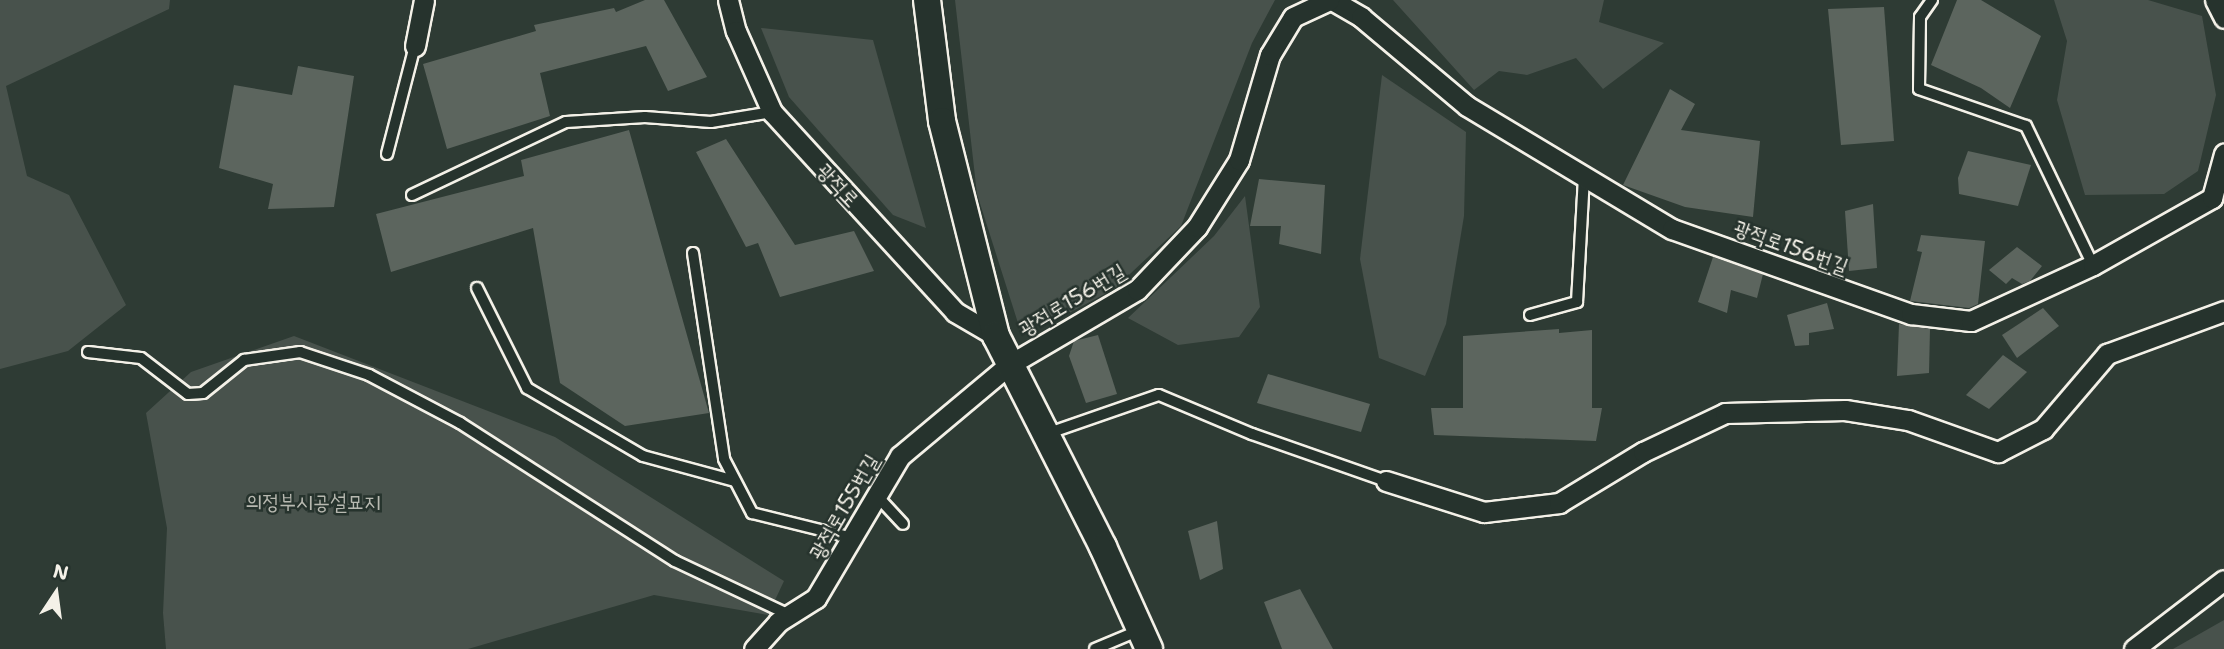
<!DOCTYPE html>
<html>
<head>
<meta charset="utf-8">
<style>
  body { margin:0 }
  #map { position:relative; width:2224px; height:649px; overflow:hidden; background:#2e3b34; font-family:"Shantell Sans","Poor Story",sans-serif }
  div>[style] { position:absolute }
  .green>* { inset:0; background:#48524c }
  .building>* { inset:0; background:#5c655e }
  .roads { filter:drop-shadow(2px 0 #f4f1e8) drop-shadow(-2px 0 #f4f1e8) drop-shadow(0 2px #f4f1e8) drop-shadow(0 -2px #f4f1e8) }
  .lane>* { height:10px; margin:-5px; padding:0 5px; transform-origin:5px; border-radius:5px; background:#26332d }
  .street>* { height:19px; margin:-9.5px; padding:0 9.5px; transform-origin:9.5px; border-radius:9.5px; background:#26332d }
  .secondary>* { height:26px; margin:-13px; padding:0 13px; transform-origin:13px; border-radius:13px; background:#26332d }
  span { translate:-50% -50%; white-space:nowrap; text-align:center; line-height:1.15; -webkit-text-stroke:5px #26332d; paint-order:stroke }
  .street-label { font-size:21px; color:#f4f1e8 }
  .park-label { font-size:21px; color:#b8b9b1 }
  .north { position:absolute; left:21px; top:558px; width:70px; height:70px; -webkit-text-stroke:5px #26332d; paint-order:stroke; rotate:13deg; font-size:19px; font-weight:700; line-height:28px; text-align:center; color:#f4f1e8 }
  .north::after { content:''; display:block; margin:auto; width:24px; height:32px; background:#f4f1e8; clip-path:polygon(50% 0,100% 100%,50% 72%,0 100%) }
</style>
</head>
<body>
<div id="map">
  <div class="green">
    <i style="clip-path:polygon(0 0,170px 0,169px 9px,6px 86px,27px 176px,69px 195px,126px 305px,68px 351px,0 369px)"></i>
    <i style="clip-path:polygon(955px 0,1275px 0,1252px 43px,1181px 226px,1114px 289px,1058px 319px,1018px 323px,977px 194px)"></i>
    <i style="clip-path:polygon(1393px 0,1604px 0,1599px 22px,1664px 43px,1603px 89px,1576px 58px,1527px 75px,1499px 71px,1474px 90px)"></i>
    <i style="clip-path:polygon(2054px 0,2148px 0,2202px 16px,2216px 95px,2198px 171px,2164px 194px,2085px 195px,2057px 100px,2067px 41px)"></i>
    <i style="clip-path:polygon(761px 28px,873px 40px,926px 228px,893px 215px,789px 97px)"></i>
    <i style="clip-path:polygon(1382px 75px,1466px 132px,1464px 216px,1446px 324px,1425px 376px,1379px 358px,1360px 259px)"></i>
    <i style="clip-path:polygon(1245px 196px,1260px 307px,1239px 337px,1178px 345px,1128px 318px,1214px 236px)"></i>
    <i style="clip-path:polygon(294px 336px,555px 437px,784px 581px,768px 615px,654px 595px,468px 649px,166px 649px,163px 613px,167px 528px,146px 413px,191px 372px)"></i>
    <i style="clip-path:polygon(2224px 620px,2224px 649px,2173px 649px)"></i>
  </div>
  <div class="building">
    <i style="clip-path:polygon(645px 0,664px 0,707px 77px,668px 91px,646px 46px,540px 73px,550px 116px,447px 149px,423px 64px,536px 31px,534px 25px,614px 8px,616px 12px)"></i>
    <i style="clip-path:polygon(1957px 0,1981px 0,2041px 36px,2010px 108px,1981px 88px,1931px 65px)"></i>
    <i style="clip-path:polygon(1884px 7px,1894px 141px,1841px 145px,1828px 9px)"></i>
    <i style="clip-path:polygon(298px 66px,354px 76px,334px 207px,268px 209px,273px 184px,219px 168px,234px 85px,292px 95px)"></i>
    <i style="clip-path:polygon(1670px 89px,1695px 104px,1681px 130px,1760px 141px,1753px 217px,1685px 207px,1623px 185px)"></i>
    <i style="clip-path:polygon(629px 130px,709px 413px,625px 426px,560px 383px,533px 228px,391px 272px,376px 214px,524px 176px,521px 160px)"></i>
    <i style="clip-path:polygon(726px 139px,795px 245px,854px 231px,874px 271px,780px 297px,758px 243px,746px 247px,696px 152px)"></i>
    <i style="clip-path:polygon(1968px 151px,2031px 165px,2018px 206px,1959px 194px,1958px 178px)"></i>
    <i style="clip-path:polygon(1259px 179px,1325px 185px,1321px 254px,1279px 244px,1281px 226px,1250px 226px)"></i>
    <i style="clip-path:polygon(1873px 204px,1877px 268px,1849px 271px,1845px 211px)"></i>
    <i style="clip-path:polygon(1921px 235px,1985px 241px,1978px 304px,1969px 308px,1910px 301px,1922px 252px,1917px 251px)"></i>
    <i style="clip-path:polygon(2017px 247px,2042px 266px,2030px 281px,2022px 284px,2012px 278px,2006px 284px,1989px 270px)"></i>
    <i style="clip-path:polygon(1713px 257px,1763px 274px,1757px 298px,1731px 290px,1727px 313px,1698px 302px)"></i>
    <i style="clip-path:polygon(1827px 303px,1834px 329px,1809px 333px,1809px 345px,1795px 346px,1787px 315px)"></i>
    <i style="clip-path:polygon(2043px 308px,2059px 326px,2017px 358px,2002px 335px)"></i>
    <i style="clip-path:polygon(1899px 324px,1930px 329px,1929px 373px,1897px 376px)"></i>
    <i style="clip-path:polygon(1559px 329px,1559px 333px,1592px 330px,1592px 408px,1602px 408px,1596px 441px,1434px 435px,1431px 408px,1463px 408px,1463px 336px)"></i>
    <i style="clip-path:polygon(1098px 335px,1117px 394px,1086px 403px,1069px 356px,1074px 341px)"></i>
    <i style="clip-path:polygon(2003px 355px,2027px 372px,1989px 409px,1966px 395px)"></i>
    <i style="clip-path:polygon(1268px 374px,1370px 404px,1361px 432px,1257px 403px)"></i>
    <i style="clip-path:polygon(1217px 521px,1223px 569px,1200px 580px,1188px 531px)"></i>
    <i style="clip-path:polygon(1300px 589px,1333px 649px,1282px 649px,1264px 602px)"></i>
  </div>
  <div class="roads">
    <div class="lane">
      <i style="left:1932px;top:0;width:21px;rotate:125deg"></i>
      <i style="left:1920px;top:17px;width:72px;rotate:90.8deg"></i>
      <i style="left:1919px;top:89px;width:113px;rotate:19.1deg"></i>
      <i style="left:2026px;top:126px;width:154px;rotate:64.3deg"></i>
      <i style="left:387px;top:154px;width:112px;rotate:-75.5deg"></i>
      <i style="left:412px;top:195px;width:170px;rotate:-25.4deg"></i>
      <i style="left:566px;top:122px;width:79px;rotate:-3.6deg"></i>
      <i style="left:645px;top:117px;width:66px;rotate:4.3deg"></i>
      <i style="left:711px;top:122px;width:62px;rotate:-9.3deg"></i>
      <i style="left:693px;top:253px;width:208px;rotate:81.4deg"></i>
      <i style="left:724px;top:459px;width:61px;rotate:62.6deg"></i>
      <i style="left:752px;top:513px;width:104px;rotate:13.9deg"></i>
      <i style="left:477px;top:288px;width:112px;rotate:63.4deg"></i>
      <i style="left:527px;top:388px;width:134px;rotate:30.4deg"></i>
      <i style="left:643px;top:456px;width:95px;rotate:15.2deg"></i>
      <i style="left:1530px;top:315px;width:49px;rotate:-15.5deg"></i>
      <i style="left:1577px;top:302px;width:127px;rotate:-86.8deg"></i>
      <i style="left:88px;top:352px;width:53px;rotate:6.5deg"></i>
      <i style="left:141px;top:358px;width:59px;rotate:37.5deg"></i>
      <i style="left:188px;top:394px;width:15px;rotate:-4deg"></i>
      <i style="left:203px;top:393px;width:53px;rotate:-38.8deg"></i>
      <i style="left:244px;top:360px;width:57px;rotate:-8.1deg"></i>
      <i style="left:300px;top:352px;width:73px;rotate:18.4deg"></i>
      <i style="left:369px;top:375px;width:103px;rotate:27.8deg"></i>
      <i style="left:460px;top:423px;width:255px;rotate:32.7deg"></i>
      <i style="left:675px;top:561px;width:126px;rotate:25.3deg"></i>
      <i style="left:1049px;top:433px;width:116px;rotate:-19.1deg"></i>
      <i style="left:1159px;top:395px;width:101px;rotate:22.8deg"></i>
      <i style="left:1252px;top:434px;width:142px;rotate:19.3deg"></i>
      <i style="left:877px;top:496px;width:38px;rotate:47deg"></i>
      <i style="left:1095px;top:649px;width:49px;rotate:-22.9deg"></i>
    </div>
    <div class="street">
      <i style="left:728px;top:0;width:32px;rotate:76deg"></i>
      <i style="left:736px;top:31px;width:89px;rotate:66deg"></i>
      <i style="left:772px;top:112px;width:271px;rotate:47.5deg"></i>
      <i style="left:955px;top:312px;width:48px;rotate:30.3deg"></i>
      <i style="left:1332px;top:0;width:34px;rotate:30deg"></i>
      <i style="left:1361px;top:17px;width:138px;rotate:40deg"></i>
      <i style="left:1467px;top:106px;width:239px;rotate:31deg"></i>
      <i style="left:1672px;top:229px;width:254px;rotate:19.6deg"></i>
      <i style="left:1911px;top:314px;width:60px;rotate:6.7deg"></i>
      <i style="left:1971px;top:321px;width:134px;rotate:-24.7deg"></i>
      <i style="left:2093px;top:265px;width:137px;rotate:-29.4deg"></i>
      <i style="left:2212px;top:198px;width:46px;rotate:-74.7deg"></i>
      <i style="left:2215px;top:0;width:20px;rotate:63deg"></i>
      <i style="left:415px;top:46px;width:47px;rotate:-78.9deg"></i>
      <i style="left:1386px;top:481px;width:103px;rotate:17.6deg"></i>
      <i style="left:1484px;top:512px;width:76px;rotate:-6.8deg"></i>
      <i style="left:1559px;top:503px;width:98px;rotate:-31.3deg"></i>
      <i style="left:1643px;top:452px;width:91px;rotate:-25.4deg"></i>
      <i style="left:1725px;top:413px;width:120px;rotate:-1.4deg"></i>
      <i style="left:1845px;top:410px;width:64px;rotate:9deg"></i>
      <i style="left:1908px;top:420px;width:96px;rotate:19.6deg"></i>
      <i style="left:1998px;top:452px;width:51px;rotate:-27.1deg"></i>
      <i style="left:2043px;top:429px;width:99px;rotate:-49.5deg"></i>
      <i style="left:2107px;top:354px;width:125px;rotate:-20.2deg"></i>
      <i style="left:754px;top:649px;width:36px;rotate:-48deg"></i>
      <i style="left:778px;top:622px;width:45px;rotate:-32.3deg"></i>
      <i style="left:816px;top:598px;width:165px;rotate:-59.4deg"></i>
      <i style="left:900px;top:456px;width:142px;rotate:-39.9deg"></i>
      <i style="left:1009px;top:365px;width:148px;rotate:-30.4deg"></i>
      <i style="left:1137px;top:290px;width:87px;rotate:-46.4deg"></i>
      <i style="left:1197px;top:227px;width:79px;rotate:-57.9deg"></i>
      <i style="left:1239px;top:160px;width:109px;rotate:-73.6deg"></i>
      <i style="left:1270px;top:55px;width:44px;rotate:-58.8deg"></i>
      <i style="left:1293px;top:17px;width:40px;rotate:-25deg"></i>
      <i style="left:2134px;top:649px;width:113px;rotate:-37.5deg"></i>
    </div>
    <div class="secondary">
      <i style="left:927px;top:0;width:122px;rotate:82.9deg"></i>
      <i style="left:942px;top:121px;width:222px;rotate:75.9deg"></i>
      <i style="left:996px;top:336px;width:237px;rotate:63.1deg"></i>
      <i style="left:1103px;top:547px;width:112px;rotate:65.7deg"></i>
    </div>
  </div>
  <div class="street-label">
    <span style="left:838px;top:185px;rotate:47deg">광적로</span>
    <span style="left:1791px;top:247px;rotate:20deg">광적로156번길</span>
    <span style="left:1072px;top:300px;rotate:-31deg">광적로156번길</span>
    <span style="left:844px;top:507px;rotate:-60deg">광적로155번길</span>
  </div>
  <div class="park-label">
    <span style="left:313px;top:502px">의정부시공설묘지</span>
  </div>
  <div class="north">N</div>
</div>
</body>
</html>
